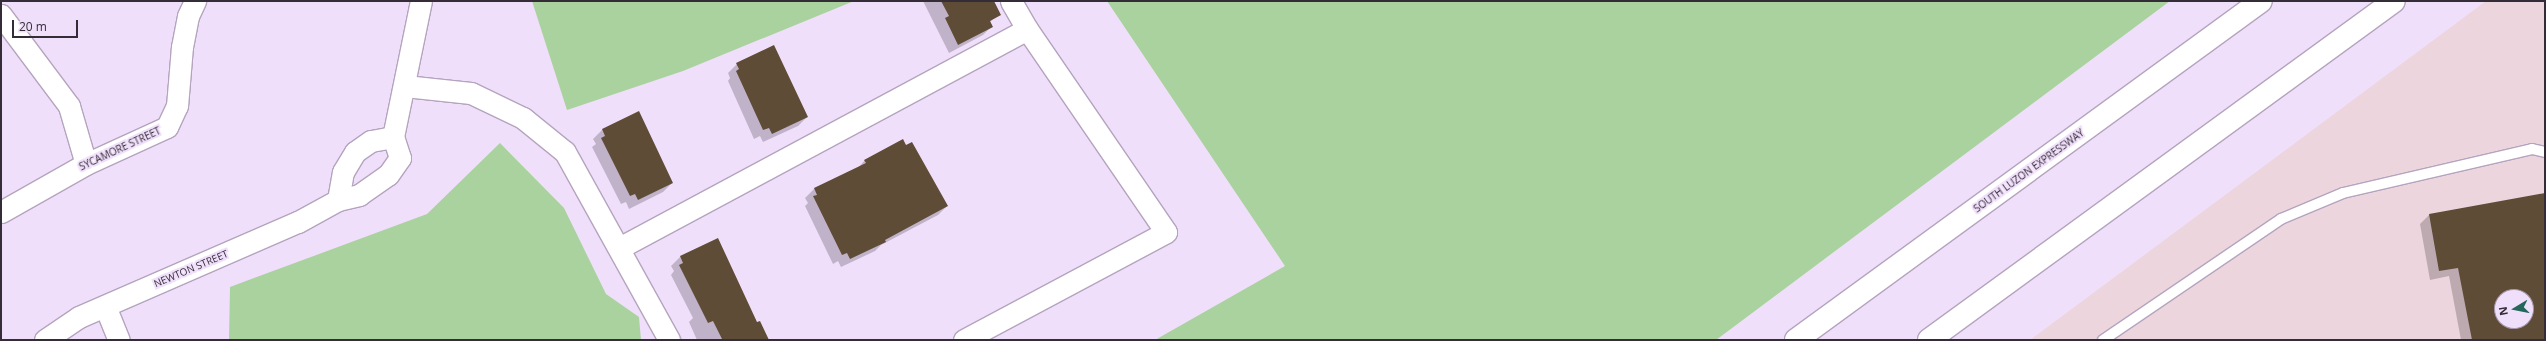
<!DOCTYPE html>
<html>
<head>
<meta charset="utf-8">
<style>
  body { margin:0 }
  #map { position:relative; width:2546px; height:341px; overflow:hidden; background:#f0dffa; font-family:"Open Sans",sans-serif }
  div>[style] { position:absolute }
  .industrial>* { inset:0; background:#edd5de }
  .green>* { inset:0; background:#a9d29e }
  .shadow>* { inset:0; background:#0003 }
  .building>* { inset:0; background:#5f4c37 }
  .roads { filter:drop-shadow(1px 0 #b4a4be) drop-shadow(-1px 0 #b4a4be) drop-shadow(0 1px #b4a4be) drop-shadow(0 -1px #b4a4be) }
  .service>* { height:10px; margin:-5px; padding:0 5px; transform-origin:5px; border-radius:5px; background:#fff }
  .minor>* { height:21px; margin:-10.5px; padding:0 10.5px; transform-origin:10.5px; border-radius:10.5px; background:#fff }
  .motorway>* { height:22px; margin:-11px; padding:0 11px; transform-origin:11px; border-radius:11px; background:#fff }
  span { translate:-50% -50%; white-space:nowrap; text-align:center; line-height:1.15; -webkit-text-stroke:4px #f0dffa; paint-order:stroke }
  .street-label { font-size:10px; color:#342d38 }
  .frame { position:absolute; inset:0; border:2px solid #342d38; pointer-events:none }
  .north { position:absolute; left:2494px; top:289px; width:40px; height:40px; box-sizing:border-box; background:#f0dffa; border:1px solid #a598ac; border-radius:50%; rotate:260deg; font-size:11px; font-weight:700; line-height:16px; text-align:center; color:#342d38 }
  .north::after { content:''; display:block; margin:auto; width:14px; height:18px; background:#22675a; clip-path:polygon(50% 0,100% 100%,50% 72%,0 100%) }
  .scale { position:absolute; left:12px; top:20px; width:66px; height:18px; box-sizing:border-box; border:2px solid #342d38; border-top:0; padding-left:5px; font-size:12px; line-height:14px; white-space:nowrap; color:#342d38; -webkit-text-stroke:3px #f0dffa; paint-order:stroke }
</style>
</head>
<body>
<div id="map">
  <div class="industrial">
    <i style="clip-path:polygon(evenodd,2486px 1px,2545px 1px,2545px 340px,2030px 340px,2486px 1px,2502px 297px,2526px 297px,2526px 321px,2502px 321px,2502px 297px)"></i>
  </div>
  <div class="green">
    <i style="clip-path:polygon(532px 1px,854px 1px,683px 71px,567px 110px)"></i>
    <i style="clip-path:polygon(1107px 1px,2170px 1px,1716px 340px,1155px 340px,1285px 266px)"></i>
    <i style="clip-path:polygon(500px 143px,564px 208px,606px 294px,639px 317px,641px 340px,229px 340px,230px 287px,427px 214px)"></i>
  </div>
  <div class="shadow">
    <i style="clip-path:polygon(923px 1px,986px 1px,995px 17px,990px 22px,992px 26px,983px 35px,949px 53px)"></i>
    <i style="clip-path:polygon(737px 64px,807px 117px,798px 126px,763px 142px,760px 136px,754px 139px,728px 81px,730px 78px,728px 73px)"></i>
    <i style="clip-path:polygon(639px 113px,672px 183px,663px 192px,629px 209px,626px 202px,621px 204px,592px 147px,596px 144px,593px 139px,602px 130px)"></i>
    <i style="clip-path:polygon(865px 160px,947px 206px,938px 215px,881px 245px,875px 251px,841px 267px,838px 261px,833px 264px,805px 206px,808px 203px,805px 198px,814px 189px,857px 169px)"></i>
    <i style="clip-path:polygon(evenodd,2545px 194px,2545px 340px,2461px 340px,2449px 276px,2430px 280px,2420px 224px,2429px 215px,2545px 194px,2502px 297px,2526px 297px,2526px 321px,2502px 321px,2502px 297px)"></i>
    <i style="clip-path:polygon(717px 240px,756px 324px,768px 340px,697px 340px,689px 322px,693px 318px,671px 275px,674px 271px,671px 266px,680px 257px)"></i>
  </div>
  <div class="building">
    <i style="clip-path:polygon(941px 1px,994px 1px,1001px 15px,990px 21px,993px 27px,958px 45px,945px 18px,949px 16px)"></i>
    <i style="clip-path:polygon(774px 45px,808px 117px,772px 134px,769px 128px,763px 130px,736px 71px,739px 69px,736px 63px)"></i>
    <i style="clip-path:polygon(639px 111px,673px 183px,638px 200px,635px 194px,630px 196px,601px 138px,605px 136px,602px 129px)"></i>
    <i style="clip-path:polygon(903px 139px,906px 145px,912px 142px,948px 206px,885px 240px,886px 242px,850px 259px,847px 253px,842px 255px,813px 196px,817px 195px,814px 188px,866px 163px,864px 160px)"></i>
    <i style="clip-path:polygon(evenodd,2545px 193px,2545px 340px,2472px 340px,2458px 268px,2439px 271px,2429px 214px,2545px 193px,2502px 297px,2526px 297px,2526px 321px,2502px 321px,2502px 297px)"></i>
    <i style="clip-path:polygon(718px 238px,757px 322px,760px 321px,769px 340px,720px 340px,722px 339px,713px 321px,708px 323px,679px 265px,683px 263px,680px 256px)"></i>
  </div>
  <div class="roads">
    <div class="service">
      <i style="left:2103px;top:340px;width:215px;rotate:-34.2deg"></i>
      <i style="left:2281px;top:219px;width:67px;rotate:-22.8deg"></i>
      <i style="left:2343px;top:193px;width:194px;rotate:-13.1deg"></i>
      <i style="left:2532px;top:149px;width:13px;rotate:13deg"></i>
    </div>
    <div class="minor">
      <i style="left:1px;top:15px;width:114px;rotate:53.2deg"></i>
      <i style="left:69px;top:106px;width:60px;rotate:73.7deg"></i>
      <i style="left:405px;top:86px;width:66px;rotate:6.1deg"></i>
      <i style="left:471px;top:93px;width:58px;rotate:25.7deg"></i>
      <i style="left:523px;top:118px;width:54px;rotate:39deg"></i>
      <i style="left:565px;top:152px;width:215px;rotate:61deg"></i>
      <i style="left:338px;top:200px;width:28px;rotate:-80deg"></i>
      <i style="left:343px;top:172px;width:23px;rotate:-59deg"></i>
      <i style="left:355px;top:152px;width:19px;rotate:-35deg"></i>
      <i style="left:371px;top:141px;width:22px;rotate:-10deg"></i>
      <i style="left:1px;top:212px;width:98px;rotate:-29.5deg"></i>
      <i style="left:86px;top:164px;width:89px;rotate:-24.6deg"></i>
      <i style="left:167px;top:127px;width:23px;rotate:-65deg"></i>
      <i style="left:177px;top:106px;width:59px;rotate:-85.2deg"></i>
      <i style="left:182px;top:47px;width:32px;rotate:-79deg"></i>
      <i style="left:188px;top:16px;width:17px;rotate:-65deg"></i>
      <i style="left:619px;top:248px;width:463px;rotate:-28.2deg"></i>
      <i style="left:105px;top:306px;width:37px;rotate:68deg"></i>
      <i style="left:45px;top:340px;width:41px;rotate:-34.1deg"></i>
      <i style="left:79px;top:317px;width:239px;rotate:-23.5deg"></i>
      <i style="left:298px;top:222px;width:46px;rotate:-28.8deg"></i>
      <i style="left:338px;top:200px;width:22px;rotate:-13deg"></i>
      <i style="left:359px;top:195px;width:35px;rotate:-35deg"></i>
      <i style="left:388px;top:175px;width:21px;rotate:-55deg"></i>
      <i style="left:400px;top:158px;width:22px;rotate:-108deg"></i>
      <i style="left:393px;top:137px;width:139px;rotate:-78.4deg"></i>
      <i style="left:964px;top:340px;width:229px;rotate:-28.1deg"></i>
      <i style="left:1166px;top:232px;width:246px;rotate:-124.4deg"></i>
      <i style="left:1027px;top:29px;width:32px;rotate:-120deg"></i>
    </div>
    <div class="motorway">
      <i style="left:1796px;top:340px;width:575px;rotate:-36.09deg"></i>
      <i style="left:1929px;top:340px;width:575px;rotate:-36.09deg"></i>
    </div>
  </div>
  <div class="street-label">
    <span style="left:120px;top:149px;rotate:-25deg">SYCAMORE STREET</span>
    <span style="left:2029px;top:171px;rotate:-36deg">SOUTH LUZON EXPRESSWAY</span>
    <span style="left:191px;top:269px;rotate:-23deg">NEWTON STREET</span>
  </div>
  <div class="frame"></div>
  <div class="north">N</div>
  <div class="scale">20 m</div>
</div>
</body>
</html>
